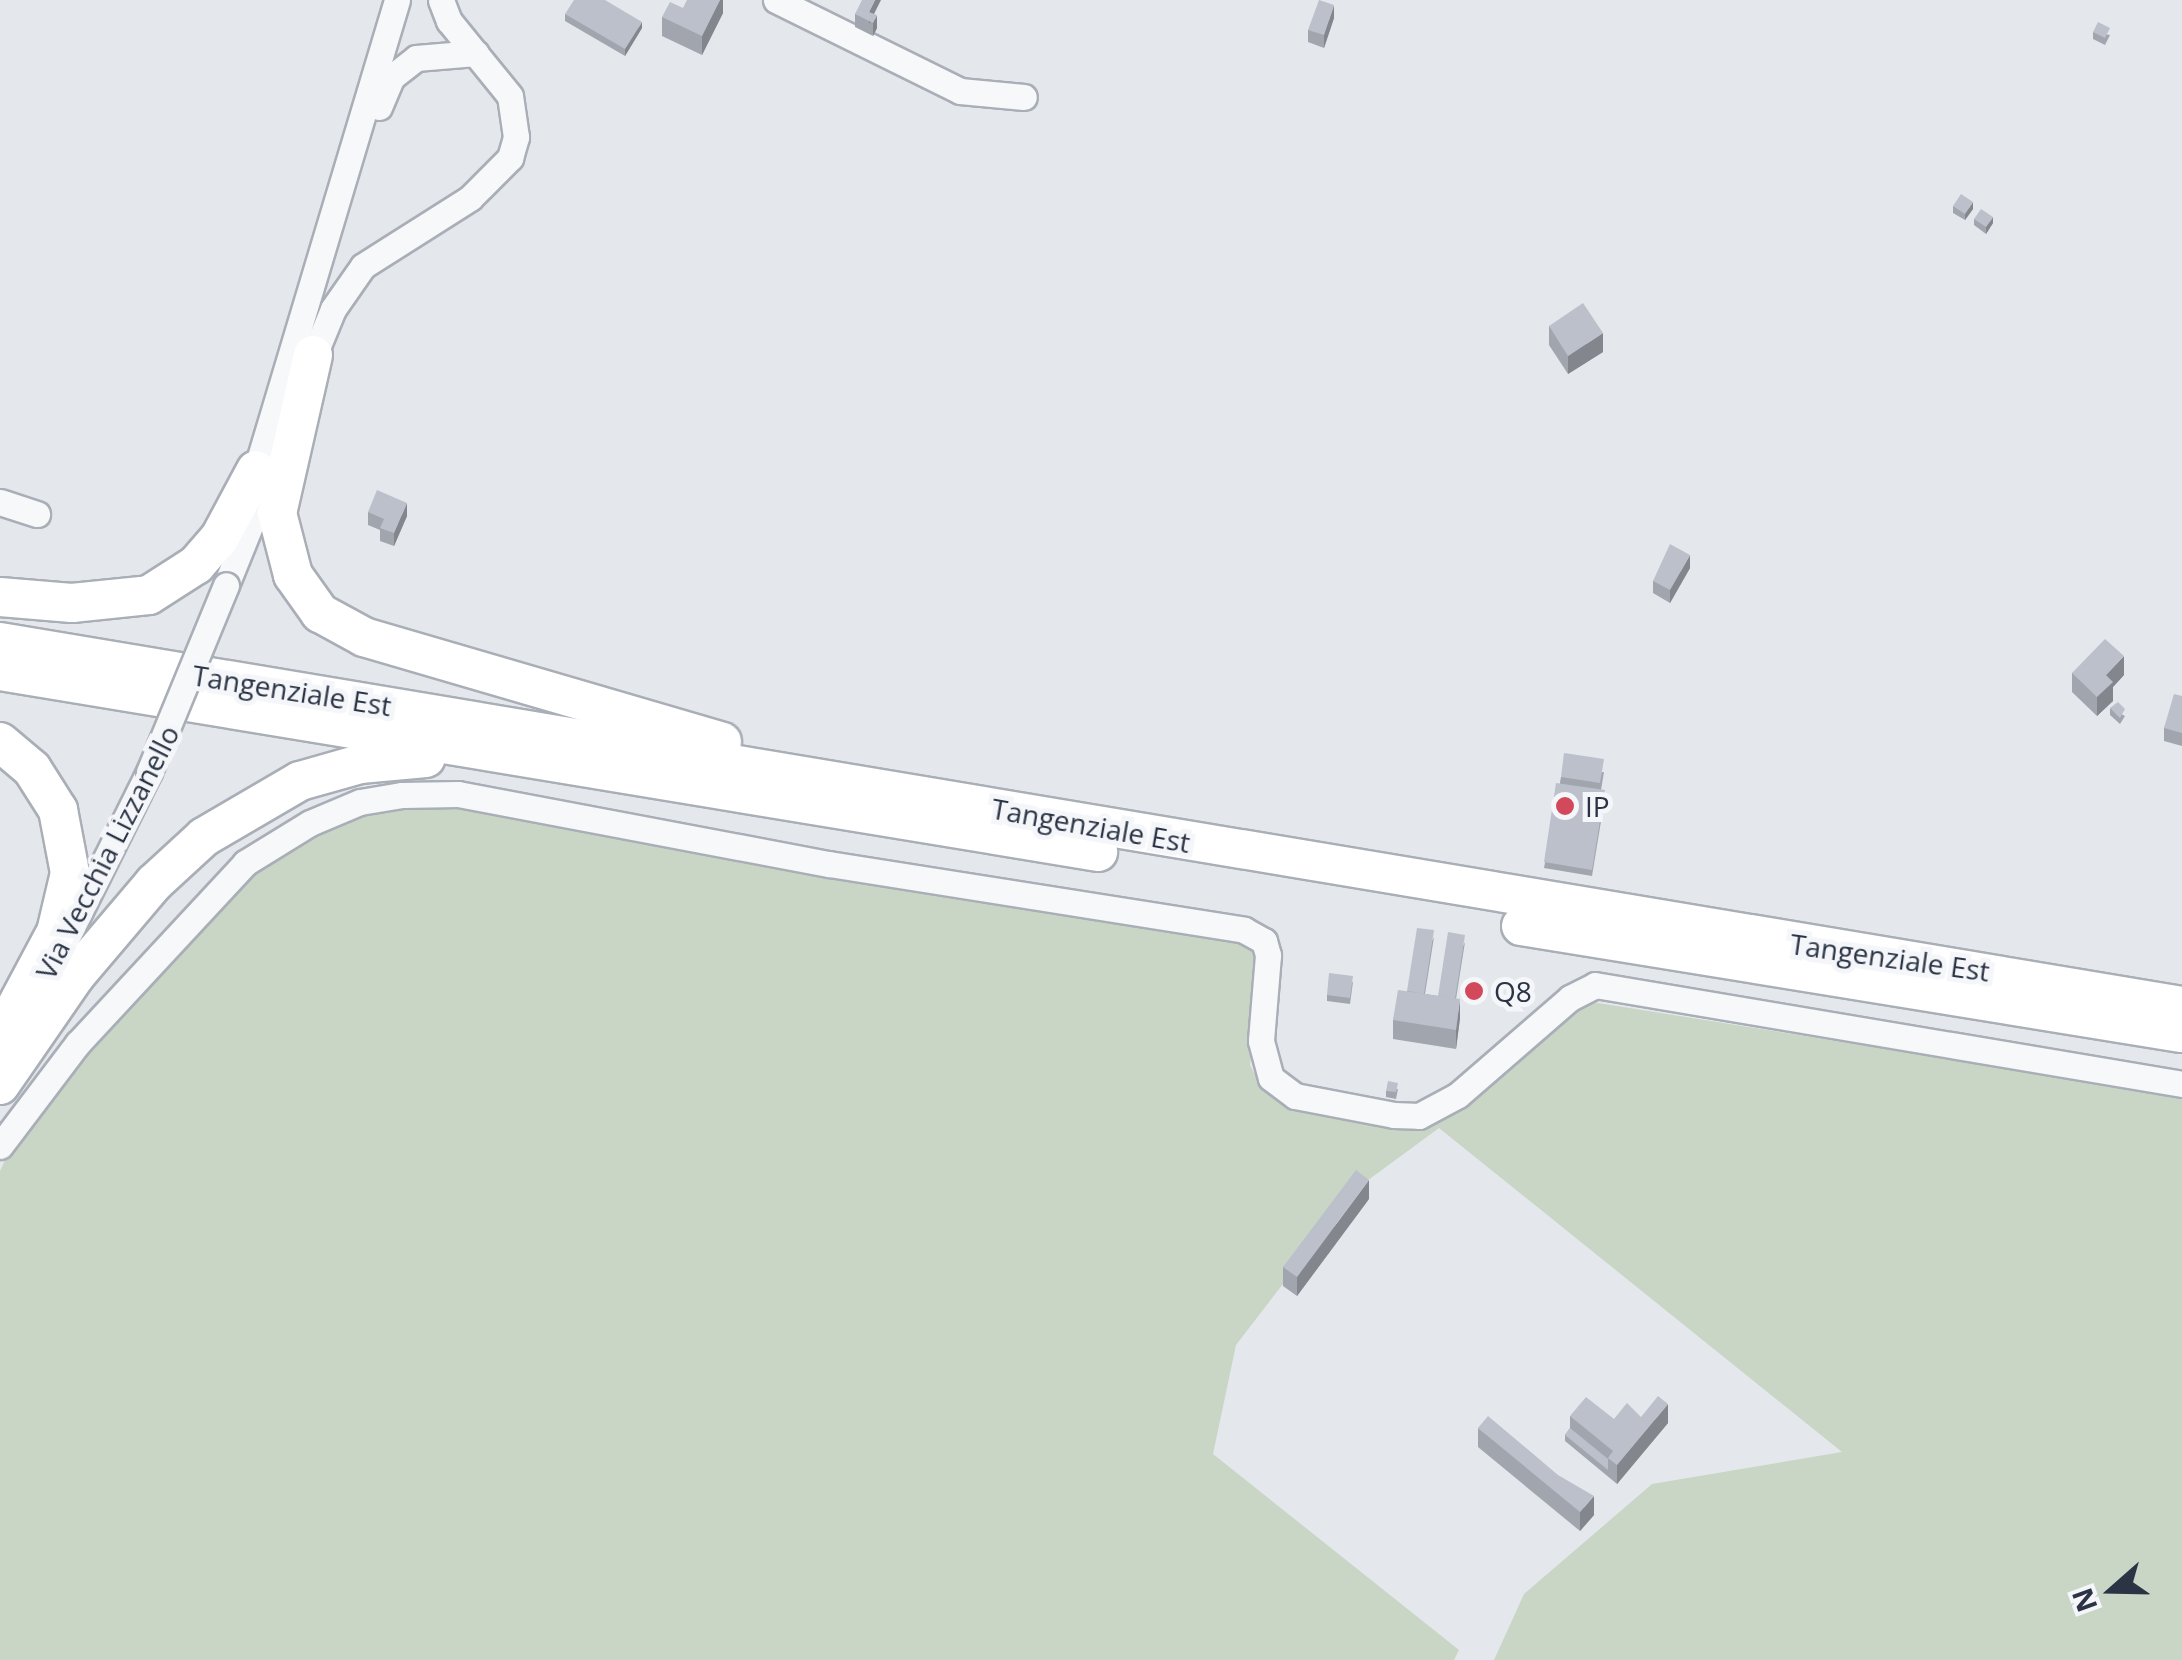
<!DOCTYPE html>
<html>
<head>
<meta charset="utf-8">
<style>
  body { margin:0 }
  #map { position:relative; width:2182px; height:1660px; overflow:hidden; background:#e4e7ec; font-family:"Open Sans",sans-serif }
  div>[style] { position:absolute }
  .green>* { inset:0; background:#c9d6c5 }
  .roads { filter:drop-shadow(2px 0 #a9aeb7) drop-shadow(-2px 0 #a9aeb7) drop-shadow(0 2px #a9aeb7) drop-shadow(0 -2px #a9aeb7) }
  .minor>* { height:25px; margin:-12.5px; padding:0 12.5px; transform-origin:12.5px; border-radius:12.5px; background:#f7f8fa }
  .highway>* { height:38px; margin:-19px; padding:0 19px; transform-origin:19px; border-radius:19px; background:#fff }
  .bridges { filter:drop-shadow(2px 0 #a9aeb7) drop-shadow(-2px 0 #a9aeb7) drop-shadow(0 2px #a9aeb7) drop-shadow(0 -2px #a9aeb7) }
  .minor-bridge>* { height:25px; margin:-12.5px; padding:0 12.5px; transform-origin:12.5px; border-radius:12.5px; background:#f7f8fa }
  .wall>* { inset:0; background:#a1a5ae }
  .shaded-wall>* { inset:0; background:#83868d }
  .building>* { inset:0; background:#bbc0ca }
  .dots>* { width:28px; height:28px; translate:-50% -50%; box-sizing:border-box; border:5px solid #f4f6f9; border-radius:50% }
  span { translate:-50% -50%; white-space:nowrap; text-align:center; line-height:1.15; -webkit-text-stroke:10px #f4f6f9; paint-order:stroke }
  .street-label { font-size:28px; color:#2b3445 }
  .poi-label { font-size:28px; color:#2b3445 }
  .left { translate:0 -50%; text-align:left }
  .north { position:absolute; left:2062px; top:1540px; width:100px; height:100px; -webkit-text-stroke:8px #f4f6f9; paint-order:stroke; rotate:250deg; font-size:28px; font-weight:700; line-height:40px; text-align:center; color:#2b3445 }
  .north::after { content:''; display:block; margin:auto; width:35px; height:45px; background:#2b3445; clip-path:polygon(50% 0,100% 100%,50% 72%,0 100%) }
</style>
</head>
<body>
<div id="map">
  <div class="green">
    <i style="clip-path:polygon(443px 805px,1235px 937px,1251px 949px,1260px 970px,1250px 1065px,1263px 1091px,1286px 1107px,1397px 1125px,1447px 1117px,1577px 1005px,1598px 1003px,2182px 1096px,2182px 1660px,1494px 1660px,1524px 1594px,1652px 1484px,1842px 1452px,1439px 1128px,1356px 1189px,1236px 1345px,1213px 1454px,1459px 1650px,1454px 1660px,0 1660px,0 1171px,6px 1158px,40px 1106px,197px 921px,262px 862px,316px 830px,377px 810px)"></i>
  </div>
  <div class="roads">
    <div class="minor">
      <i style="left:776px;top:0;width:205px;rotate:26.3deg"></i>
      <i style="left:960px;top:91px;width:64px;rotate:5.4deg"></i>
      <i style="left:379px;top:107px;width:33px;rotate:-67deg"></i>
      <i style="left:392px;top:77px;width:31px;rotate:-38deg"></i>
      <i style="left:416px;top:58px;width:60px;rotate:-4.8deg"></i>
      <i style="left:308px;top:370px;width:66px;rotate:-67.7deg"></i>
      <i style="left:333px;top:309px;width:52px;rotate:-55.1deg"></i>
      <i style="left:363px;top:266px;width:127px;rotate:-32.4deg"></i>
      <i style="left:470px;top:198px;width:57px;rotate:-45deg"></i>
      <i style="left:510px;top:158px;width:22px;rotate:-74deg"></i>
      <i style="left:516px;top:137px;width:41px;rotate:-98.3deg"></i>
      <i style="left:510px;top:96px;width:97px;rotate:-129.1deg"></i>
      <i style="left:449px;top:21px;width:22px;rotate:-111deg"></i>
      <i style="left:252px;top:484px;width:505px;rotate:-73.32deg"></i>
      <i style="left:0;top:502px;width:39px;rotate:18deg"></i>
      <i style="left:226px;top:585px;width:120px;rotate:-67.9deg"></i>
      <i style="left:65px;top:941px;width:189px;rotate:-63.6deg"></i>
      <i style="left:0;top:1146px;width:129px;rotate:-52.9deg"></i>
      <i style="left:78px;top:1043px;width:246px;rotate:-47.1deg"></i>
      <i style="left:245px;top:863px;width:76px;rotate:-31.6deg"></i>
      <i style="left:310px;top:823px;width:54px;rotate:-22.8deg"></i>
      <i style="left:360px;top:802px;width:43px;rotate:-9.5deg"></i>
      <i style="left:402px;top:795px;width:56px;rotate:-1deg"></i>
      <i style="left:458px;top:794px;width:378px;rotate:10.7deg"></i>
      <i style="left:829px;top:864px;width:420px;rotate:9deg"></i>
      <i style="left:1244px;top:930px;width:23px;rotate:29deg"></i>
      <i style="left:1264px;top:941px;width:15px;rotate:74deg"></i>
      <i style="left:1268px;top:955px;width:86px;rotate:94.7deg"></i>
      <i style="left:1261px;top:1041px;width:38px;rotate:75deg"></i>
      <i style="left:1271px;top:1078px;width:30px;rotate:37deg"></i>
      <i style="left:1295px;top:1096px;width:101px;rotate:10.9deg"></i>
      <i style="left:1394px;top:1115px;width:25px;rotate:2deg"></i>
      <i style="left:1419px;top:1116px;width:44px;rotate:-28.3deg"></i>
      <i style="left:1458px;top:1095px;width:148px;rotate:-40.9deg"></i>
      <i style="left:1570px;top:998px;width:28px;rotate:-27deg"></i>
      <i style="left:1595px;top:985px;width:595px;rotate:9.57deg"></i>
    </div>
    <div class="highway">
      <i style="left:313px;top:355px;width:162px;rotate:102.8deg"></i>
      <i style="left:277px;top:513px;width:64px;rotate:75.5deg"></i>
      <i style="left:293px;top:575px;width:47px;rotate:54.6deg"></i>
      <i style="left:320px;top:613px;width:50px;rotate:28.6deg"></i>
      <i style="left:364px;top:637px;width:373px;rotate:16.3deg"></i>
      <i style="left:0;top:597px;width:72px;rotate:4.8deg"></i>
      <i style="left:72px;top:603px;width:77px;rotate:-5.9deg"></i>
      <i style="left:149px;top:595px;width:56px;rotate:-32.6deg"></i>
      <i style="left:196px;top:565px;width:35px;rotate:-49deg"></i>
      <i style="left:219px;top:539px;width:78px;rotate:-61.8deg"></i>
      <i style="left:0;top:642px;width:2212px;rotate:9.47deg"></i>
      <i style="left:0;top:671px;width:1113px;rotate:9.36deg"></i>
      <i style="left:0;top:742px;width:42px;rotate:40.2deg"></i>
      <i style="left:32px;top:769px;width:49px;rotate:57.6deg"></i>
      <i style="left:58px;top:810px;width:64px;rotate:79.2deg"></i>
      <i style="left:70px;top:873px;width:61px;rotate:103.3deg"></i>
      <i style="left:56px;top:932px;width:119px;rotate:118.1deg"></i>
      <i style="left:1521px;top:926px;width:670px;rotate:9.2deg"></i>
      <i style="left:0;top:1085px;width:134px;rotate:-55.4deg"></i>
      <i style="left:76px;top:975px;width:121px;rotate:-49.7deg"></i>
      <i style="left:154px;top:883px;width:68px;rotate:-42.6deg"></i>
      <i style="left:204px;top:837px;width:111px;rotate:-30.3deg"></i>
      <i style="left:300px;top:781px;width:62px;rotate:-15.8deg"></i>
      <i style="left:360px;top:764px;width:66px;rotate:-5.2deg"></i>
    </div>
  </div>
  <div class="bridges">
    <div class="minor-bridge">
      <i style="left:149px;top:772px;width:202px;rotate:-67.6deg"></i>
    </div>
  </div>
  <div class="wall">
    <i style="clip-path:polygon(723px 0,723px 13px,702px 55px,662px 36px,662px 17px,683px 8px)"></i>
    <i style="clip-path:polygon(565px 14px,642px 28px,625px 56px,565px 21px)"></i>
    <i style="clip-path:polygon(855px 14px,874px 14px,877px 28px,873px 36px,855px 27px)"></i>
    <i style="clip-path:polygon(1334px 18px,1324px 48px,1308px 42px,1308px 30px)"></i>
    <i style="clip-path:polygon(2093px 32px,2110px 35px,2105px 45px,2093px 39px)"></i>
    <i style="clip-path:polygon(1953px 206px,1973px 209px,1965px 220px,1953px 213px)"></i>
    <i style="clip-path:polygon(1974px 219px,1993px 223px,1986px 234px,1974px 225px)"></i>
    <i style="clip-path:polygon(1549px 326px,1603px 352px,1568px 374px,1549px 345px)"></i>
    <i style="clip-path:polygon(368px 512px,407px 516px,394px 546px,380px 541px,380px 530px,368px 525px)"></i>
    <i style="clip-path:polygon(1690px 568px,1670px 603px,1653px 593px,1653px 581px)"></i>
    <i style="clip-path:polygon(2072px 673px,2124px 675px,2113px 687px,2113px 701px,2097px 716px,2072px 692px)"></i>
    <i style="clip-path:polygon(2182px 696px,2182px 746px,2164px 741px,2164px 728px)"></i>
    <i style="clip-path:polygon(2110px 708px,2125px 716px,2120px 724px,2110px 715px)"></i>
    <i style="clip-path:polygon(1604px 772px,1601px 790px,1605px 797px,1592px 876px,1544px 868px,1561px 777px)"></i>
    <i style="clip-path:polygon(1434px 937px,1425px 994px,1438px 996px,1465px 942px,1456px 999px,1460px 1018px,1456px 1049px,1393px 1039px,1393px 1020px)"></i>
    <i style="clip-path:polygon(1353px 982px,1350px 1004px,1327px 1001px,1327px 995px)"></i>
    <i style="clip-path:polygon(1398px 1089px,1396px 1099px,1386px 1097px,1386px 1091px)"></i>
    <i style="clip-path:polygon(1369px 1199px,1297px 1296px,1283px 1286px,1283px 1267px)"></i>
    <i style="clip-path:polygon(1570px 1416px,1614px 1419px,1641px 1417px,1668px 1423px,1617px 1484px,1565px 1441px,1565px 1435px,1570px 1428px)"></i>
    <i style="clip-path:polygon(1478px 1428px,1594px 1515px,1580px 1531px,1478px 1447px)"></i>
  </div>
  <div class="shaded-wall">
    <i style="clip-path:polygon(720px 0,723px 0,723px 13px,702px 55px,702px 36px)"></i>
    <i style="clip-path:polygon(875px 0,881px 0,869px 24px,869px 12px)"></i>
    <i style="clip-path:polygon(1334px 5px,1334px 18px,1324px 48px,1324px 35px)"></i>
    <i style="clip-path:polygon(877px 15px,877px 28px,873px 36px,873px 23px)"></i>
    <i style="clip-path:polygon(642px 22px,642px 28px,625px 56px,625px 49px)"></i>
    <i style="clip-path:polygon(1973px 202px,1973px 209px,1965px 220px,1965px 214px)"></i>
    <i style="clip-path:polygon(1993px 217px,1993px 223px,1986px 234px,1986px 227px)"></i>
    <i style="clip-path:polygon(1603px 333px,1603px 352px,1568px 374px,1568px 356px)"></i>
    <i style="clip-path:polygon(407px 503px,407px 516px,394px 546px,394px 533px)"></i>
    <i style="clip-path:polygon(1690px 555px,1690px 568px,1670px 603px,1670px 590px)"></i>
    <i style="clip-path:polygon(2124px 656px,2124px 675px,2113px 687px,2113px 701px,2097px 716px,2097px 697px,2106px 675px)"></i>
    <i style="clip-path:polygon(1460px 999px,1460px 1018px,1456px 1049px,1456px 1030px)"></i>
    <i style="clip-path:polygon(1369px 1180px,1369px 1199px,1297px 1296px,1297px 1277px)"></i>
    <i style="clip-path:polygon(1668px 1404px,1668px 1423px,1617px 1484px,1617px 1465px)"></i>
    <i style="clip-path:polygon(1594px 1496px,1594px 1515px,1580px 1531px,1580px 1512px)"></i>
  </div>
  <div class="building">
    <i style="clip-path:polygon(574px 0,605px 0,642px 22px,625px 49px,565px 14px)"></i>
    <i style="clip-path:polygon(687px 0,720px 0,702px 36px,662px 17px,670px 2px,683px 8px)"></i>
    <i style="clip-path:polygon(862px 0,875px 0,869px 12px,877px 15px,873px 23px,855px 14px)"></i>
    <i style="clip-path:polygon(1319px 0,1334px 5px,1324px 35px,1308px 30px)"></i>
    <i style="clip-path:polygon(2098px 22px,2110px 28px,2105px 38px,2093px 32px)"></i>
    <i style="clip-path:polygon(1961px 194px,1973px 202px,1965px 214px,1953px 206px)"></i>
    <i style="clip-path:polygon(1981px 209px,1993px 217px,1986px 227px,1974px 219px)"></i>
    <i style="clip-path:polygon(1583px 303px,1603px 333px,1568px 356px,1549px 326px)"></i>
    <i style="clip-path:polygon(377px 490px,407px 503px,394px 533px,380px 528px,384px 519px,368px 512px)"></i>
    <i style="clip-path:polygon(1670px 544px,1690px 555px,1670px 590px,1653px 581px)"></i>
    <i style="clip-path:polygon(2105px 639px,2124px 656px,2106px 675px,2113px 682px,2097px 697px,2072px 673px)"></i>
    <i style="clip-path:polygon(2174px 694px,2182px 696px,2182px 733px,2164px 728px)"></i>
    <i style="clip-path:polygon(2118px 702px,2125px 709px,2120px 718px,2110px 708px)"></i>
    <i style="clip-path:polygon(1564px 753px,1604px 759px,1600px 783px,1561px 777px)"></i>
    <i style="clip-path:polygon(1556px 783px,1605px 790px,1592px 870px,1544px 862px)"></i>
    <i style="clip-path:polygon(1417px 928px,1434px 930px,1424px 994px,1407px 991px)"></i>
    <i style="clip-path:polygon(1448px 932px,1465px 935px,1455px 999px,1438px 996px)"></i>
    <i style="clip-path:polygon(1329px 973px,1353px 976px,1350px 998px,1327px 995px)"></i>
    <i style="clip-path:polygon(1398px 990px,1460px 999px,1456px 1030px,1393px 1020px)"></i>
    <i style="clip-path:polygon(1388px 1081px,1398px 1083px,1396px 1092px,1386px 1091px)"></i>
    <i style="clip-path:polygon(1356px 1170px,1369px 1180px,1297px 1277px,1283px 1267px)"></i>
    <i style="clip-path:polygon(1658px 1396px,1668px 1404px,1617px 1465px,1608px 1458px,1613px 1451px,1570px 1416px,1586px 1397px,1614px 1419px,1627px 1403px,1641px 1417px)"></i>
    <i style="clip-path:polygon(1488px 1416px,1558px 1475px,1594px 1496px,1580px 1512px,1478px 1428px)"></i>
    <i style="clip-path:polygon(1570px 1428px,1608px 1459px,1608px 1470px,1565px 1435px)"></i>
  </div>
  <div class="dots">
    <i style="left:1565px;top:806px;background:#d1495b"></i>
    <i style="left:1474px;top:991px;background:#d1495b"></i>
  </div>
  <div class="street-label">
    <span style="left:292px;top:690px;rotate:9deg">Tangenziale Est</span>
    <span style="left:1091px;top:825px;rotate:10deg">Tangenziale Est</span>
    <span style="left:107px;top:852px;rotate:-63deg">Via Vecchia Lizzanello</span>
    <span style="left:1890px;top:957px;rotate:8deg">Tangenziale Est</span>
  </div>
  <div class="poi-label">
    <span class="left" style="left:1585px;top:806px">IP</span>
    <span class="left" style="left:1494px;top:991px">Q8</span>
  </div>
  <div class="north">N</div>
</div>
</body>
</html>
